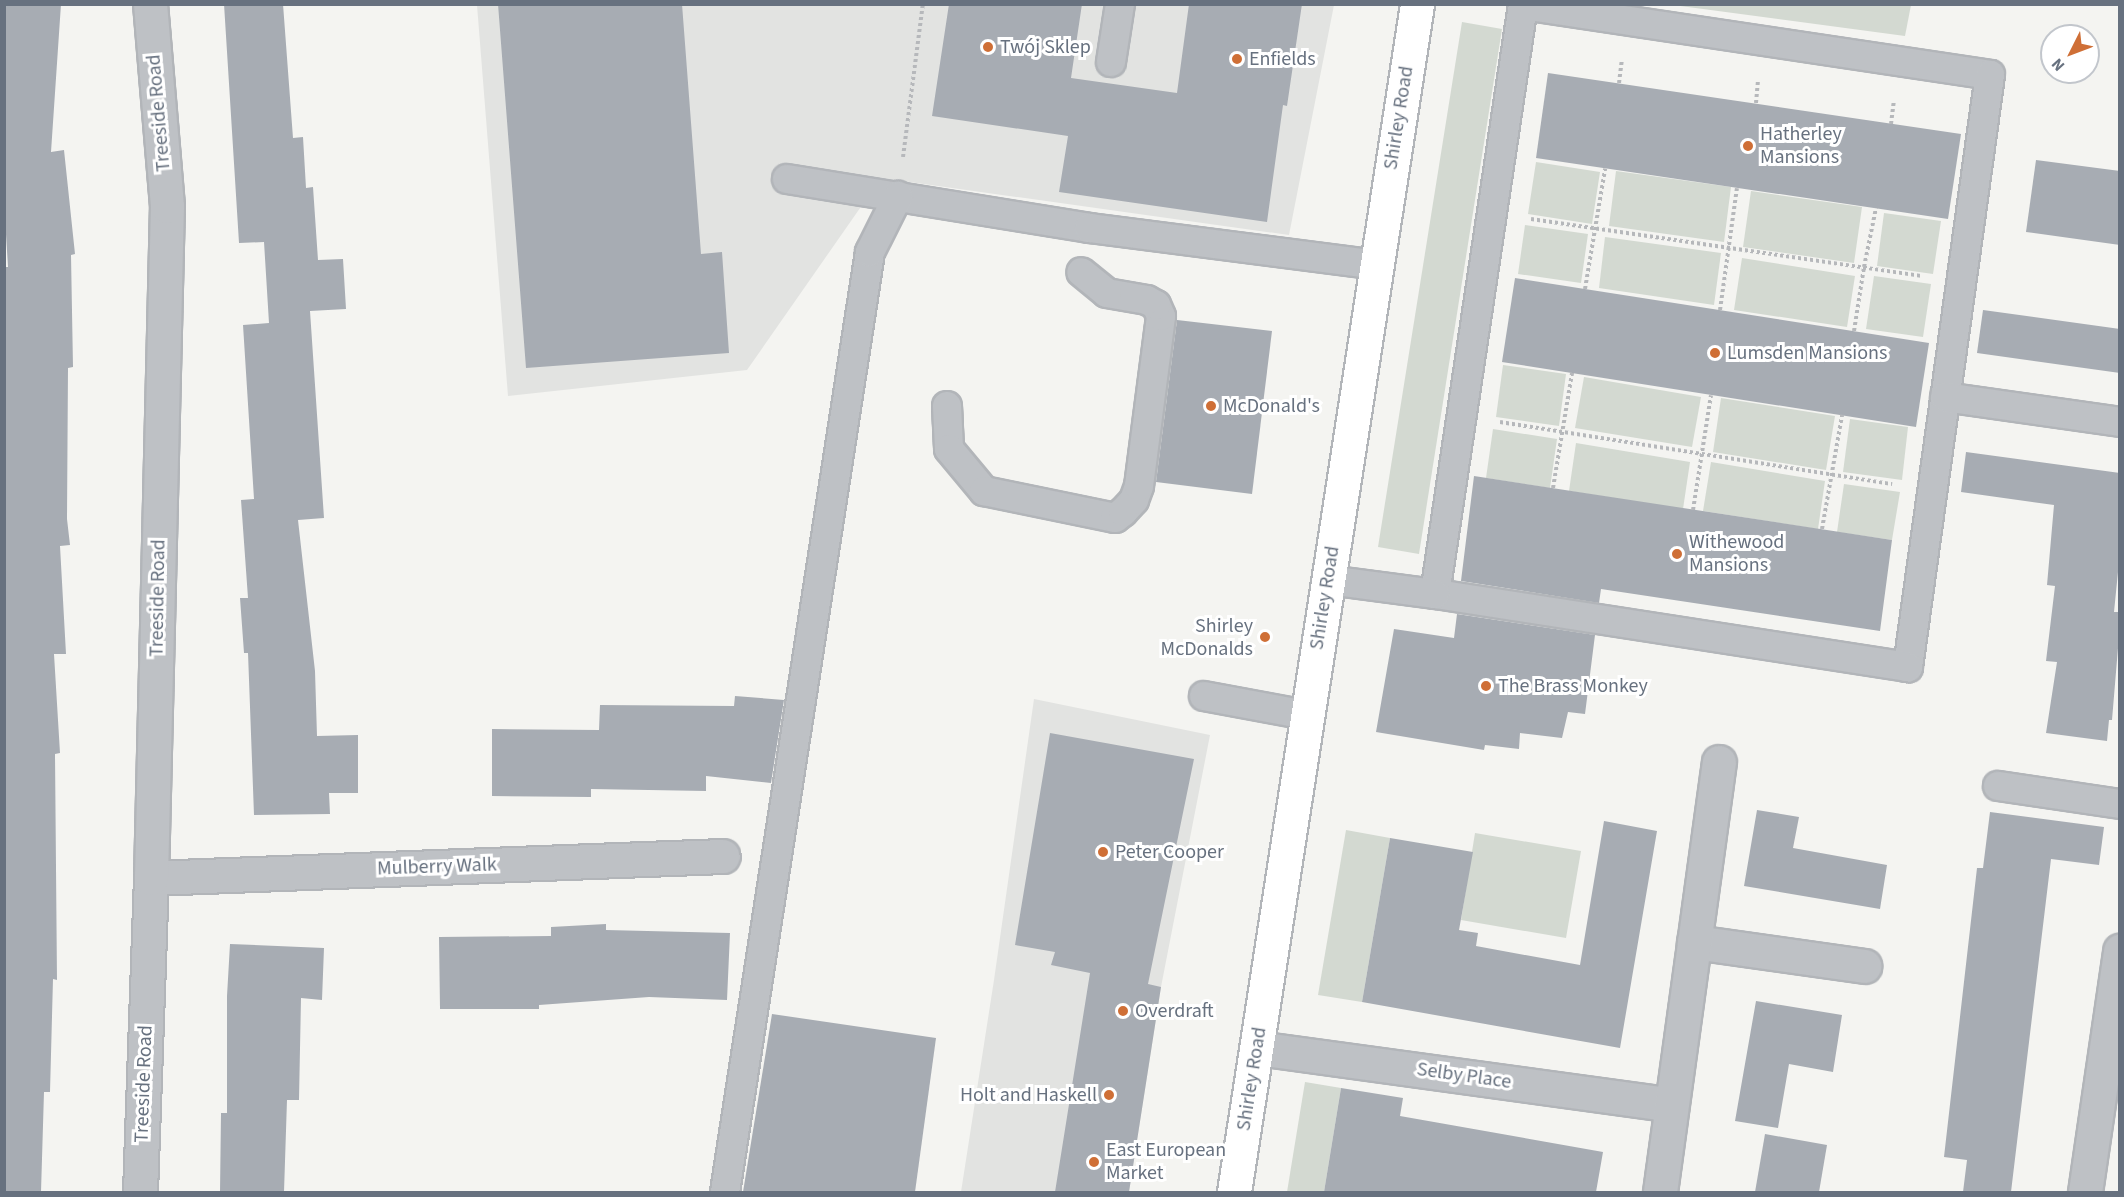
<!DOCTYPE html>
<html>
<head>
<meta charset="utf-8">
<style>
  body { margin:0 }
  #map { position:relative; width:2124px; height:1197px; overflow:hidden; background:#f4f4f1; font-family:"Source Sans 3",sans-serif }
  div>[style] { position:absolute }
  .built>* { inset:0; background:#e2e3e1 }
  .green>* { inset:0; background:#d3d9d1 }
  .building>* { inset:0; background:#a7acb3 }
  .path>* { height:4px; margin-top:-2px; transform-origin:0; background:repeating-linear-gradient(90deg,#b6b8bb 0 3px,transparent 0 6px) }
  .roads { filter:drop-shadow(2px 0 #b2b5b9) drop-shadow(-2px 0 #b2b5b9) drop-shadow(0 2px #b2b5b9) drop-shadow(0 -2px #b2b5b9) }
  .lane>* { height:28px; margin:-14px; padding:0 14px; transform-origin:14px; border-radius:14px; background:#bec1c5 }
  .street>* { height:33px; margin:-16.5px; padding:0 16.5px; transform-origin:16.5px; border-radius:16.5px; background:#bec1c5 }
  .primary>* { height:33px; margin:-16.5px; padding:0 16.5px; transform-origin:16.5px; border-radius:16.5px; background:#fff }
  .dots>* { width:16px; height:16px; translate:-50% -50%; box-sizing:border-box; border:3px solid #fff; border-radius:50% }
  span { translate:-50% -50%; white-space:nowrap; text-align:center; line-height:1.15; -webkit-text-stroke:6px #fff; paint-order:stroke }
  .poi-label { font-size:20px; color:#67717f }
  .left { translate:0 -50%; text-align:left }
  .right { translate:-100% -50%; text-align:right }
  .street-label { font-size:20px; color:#67717f }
  .frame { position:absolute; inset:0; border:6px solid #67717f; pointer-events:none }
  .north { position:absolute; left:2040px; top:24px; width:60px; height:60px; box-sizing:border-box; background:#fff; border:2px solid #c2c6cc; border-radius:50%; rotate:228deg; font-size:16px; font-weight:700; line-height:24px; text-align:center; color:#67717f }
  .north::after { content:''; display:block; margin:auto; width:21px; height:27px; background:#cf6f36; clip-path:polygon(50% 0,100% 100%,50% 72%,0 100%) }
</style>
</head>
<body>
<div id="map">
  <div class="built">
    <i style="clip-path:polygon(477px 5px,1334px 5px,1289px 235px,881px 178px,747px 370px,508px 396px)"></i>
    <i style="clip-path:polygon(1034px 699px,1210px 735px,1161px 987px,1129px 1192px,961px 1192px,994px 980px)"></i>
  </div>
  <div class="green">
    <i style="clip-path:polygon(1673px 5px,1911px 5px,1905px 36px)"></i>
    <i style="clip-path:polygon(1462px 22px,1502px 29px,1419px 554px,1378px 547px)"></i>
    <i style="clip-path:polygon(1536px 162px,1600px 172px,1592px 224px,1528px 214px)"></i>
    <i style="clip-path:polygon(1616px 171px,1731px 187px,1724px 242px,1609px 226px)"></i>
    <i style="clip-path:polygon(1751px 191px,1862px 207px,1854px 263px,1743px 247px)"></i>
    <i style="clip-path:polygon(1884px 213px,1941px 221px,1933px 274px,1877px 266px)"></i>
    <i style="clip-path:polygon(1525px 225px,1588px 234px,1581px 283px,1518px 274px)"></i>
    <i style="clip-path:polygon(1605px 237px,1721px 253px,1714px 305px,1599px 288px)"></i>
    <i style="clip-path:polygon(1742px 258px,1855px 276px,1847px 327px,1734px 310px)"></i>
    <i style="clip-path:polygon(1874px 276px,1931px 284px,1923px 337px,1866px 329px)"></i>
    <i style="clip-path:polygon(1503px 365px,1566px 374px,1559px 426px,1496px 417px)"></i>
    <i style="clip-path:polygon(1584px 377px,1701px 397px,1692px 447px,1575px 428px)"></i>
    <i style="clip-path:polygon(1721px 398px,1835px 416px,1826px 470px,1713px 452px)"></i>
    <i style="clip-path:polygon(1850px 419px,1908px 427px,1902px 480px,1843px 472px)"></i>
    <i style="clip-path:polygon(1493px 429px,1557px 439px,1550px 488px,1486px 478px)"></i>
    <i style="clip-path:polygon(1576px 443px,1690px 462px,1683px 509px,1569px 491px)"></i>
    <i style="clip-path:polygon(1711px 462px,1825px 481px,1818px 529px,1703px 511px)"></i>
    <i style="clip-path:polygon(1844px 484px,1900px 492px,1892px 540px,1837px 532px)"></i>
    <i style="clip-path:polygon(1346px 830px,1390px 838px,1362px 1002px,1318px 995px)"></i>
    <i style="clip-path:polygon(1475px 833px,1581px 851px,1566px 938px,1461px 920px)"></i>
    <i style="clip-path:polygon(1305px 1082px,1341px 1088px,1324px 1192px,1287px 1192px)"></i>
  </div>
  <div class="building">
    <i style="clip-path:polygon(4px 4px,61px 4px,51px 152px,64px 150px,75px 254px,71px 255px,73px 367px,68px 368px,67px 519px,70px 545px,60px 546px,66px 654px,54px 654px,60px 753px,55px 754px,57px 980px,53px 979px,50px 1092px,44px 1092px,41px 1192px,4px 1192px,4px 385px,6px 267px,8px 267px,4px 202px)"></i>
    <i style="clip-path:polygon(224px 4px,283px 4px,293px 138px,303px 137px,306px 188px,313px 187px,318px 260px,343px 259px,346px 309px,310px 311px,324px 518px,298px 520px,315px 671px,317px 736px,358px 735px,358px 793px,329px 793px,330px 814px,254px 815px,248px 653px,244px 653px,240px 598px,248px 598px,241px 500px,254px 499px,243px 325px,269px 323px,264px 242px,239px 243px)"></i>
    <i style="clip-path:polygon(498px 4px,682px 4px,701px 254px,722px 252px,729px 353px,526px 368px)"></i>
    <i style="clip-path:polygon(949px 4px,1082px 4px,1071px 78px,1177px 93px,1189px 4px,1302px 4px,1287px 106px,1283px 105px,1267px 222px,1059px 192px,1068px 136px,932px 116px)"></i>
    <i style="clip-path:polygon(1548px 73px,1961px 134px,1948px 219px,1536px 158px)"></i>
    <i style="clip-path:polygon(2036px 160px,2120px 171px,2120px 245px,2026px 232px)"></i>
    <i style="clip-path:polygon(1515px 278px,1929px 343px,1916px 427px,1502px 362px)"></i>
    <i style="clip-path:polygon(1983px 310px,2120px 329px,2120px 373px,1977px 353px)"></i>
    <i style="clip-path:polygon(1177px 320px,1272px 331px,1252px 494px,1156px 482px)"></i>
    <i style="clip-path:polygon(1966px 452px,2120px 473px,2120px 552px,2114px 612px,2120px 612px,2120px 624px,2112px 720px,2109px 720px,2107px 741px,2046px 733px,2057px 662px,2046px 661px,2055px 586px,2047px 585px,2054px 505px,1961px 492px)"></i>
    <i style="clip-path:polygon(1474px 476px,1892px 540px,1880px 631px,1601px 589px,1599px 603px,1461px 581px)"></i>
    <i style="clip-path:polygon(1457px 614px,1595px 635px,1585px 714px,1568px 712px,1562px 738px,1520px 733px,1519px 749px,1485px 745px,1484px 750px,1376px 732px,1394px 629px,1454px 638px)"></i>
    <i style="clip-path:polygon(735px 696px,784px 700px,771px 783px,706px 776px,706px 791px,591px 789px,591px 797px,492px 796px,492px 729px,599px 730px,600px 705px,734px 706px)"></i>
    <i style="clip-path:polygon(1050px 733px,1194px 759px,1148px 984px,1161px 987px,1129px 1192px,1055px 1192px,1090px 973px,1051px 965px,1055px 952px,1015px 945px)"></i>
    <i style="clip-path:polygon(1757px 810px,1799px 817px,1793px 848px,1887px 865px,1880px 909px,1744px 886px)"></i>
    <i style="clip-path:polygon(1990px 812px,2104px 827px,2099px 865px,2051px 859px,2011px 1192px,1963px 1192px,1967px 1160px,1944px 1157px,1977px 868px,1983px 868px)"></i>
    <i style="clip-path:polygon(1604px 821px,1657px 831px,1620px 1048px,1362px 1002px,1390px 838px,1473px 852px,1459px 930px,1478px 933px,1476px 946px,1580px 965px)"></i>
    <i style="clip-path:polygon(606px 924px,606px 930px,730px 933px,727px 1000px,649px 997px,539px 1005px,539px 1009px,440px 1009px,439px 937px,551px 936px,551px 927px)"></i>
    <i style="clip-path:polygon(230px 944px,324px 948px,322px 1000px,301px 998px,299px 1100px,287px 1100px,284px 1192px,220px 1192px,221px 1113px,227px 1113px,227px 996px)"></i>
    <i style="clip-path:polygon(1756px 1001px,1842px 1015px,1833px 1072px,1789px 1064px,1778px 1128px,1735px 1121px)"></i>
    <i style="clip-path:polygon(772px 1014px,936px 1038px,915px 1192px,743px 1192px)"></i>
    <i style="clip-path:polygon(1341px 1088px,1403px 1098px,1400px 1116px,1603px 1152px,1596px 1192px,1324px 1192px)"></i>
    <i style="clip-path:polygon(1765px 1134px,1827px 1145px,1819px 1192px,1755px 1192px)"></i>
  </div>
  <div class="path">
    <i style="left:1619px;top:83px;width:23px;rotate:-83deg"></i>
    <i style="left:1756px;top:103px;width:23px;rotate:-85deg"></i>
    <i style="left:1891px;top:124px;width:23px;rotate:-83deg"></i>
    <i style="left:903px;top:157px;width:154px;rotate:-82.6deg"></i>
    <i style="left:1531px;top:219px;width:394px;rotate:8.3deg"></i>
    <i style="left:1585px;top:289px;width:122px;rotate:-80.5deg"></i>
    <i style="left:1720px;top:310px;width:123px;rotate:-82.1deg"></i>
    <i style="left:1854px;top:331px;width:65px;rotate:-81.1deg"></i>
    <i style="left:1864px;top:267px;width:60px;rotate:-78.5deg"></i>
    <i style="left:1500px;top:422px;width:397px;rotate:9deg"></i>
    <i style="left:1553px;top:488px;width:117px;rotate:-80.6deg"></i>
    <i style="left:1693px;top:510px;width:116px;rotate:-81.1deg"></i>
    <i style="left:1822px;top:529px;width:116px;rotate:-80deg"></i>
  </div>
  <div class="roads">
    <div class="lane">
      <i style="left:1523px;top:5px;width:472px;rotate:8.5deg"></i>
      <i style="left:1990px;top:75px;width:598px;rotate:97.89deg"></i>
      <i style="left:1908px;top:667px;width:479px;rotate:-171.2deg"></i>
      <i style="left:1435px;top:594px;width:596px;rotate:-81.5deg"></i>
      <i style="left:1111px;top:62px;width:59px;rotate:-81.2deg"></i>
      <i style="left:787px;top:179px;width:306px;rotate:9.2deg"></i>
      <i style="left:1089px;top:228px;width:290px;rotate:7.3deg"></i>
      <i style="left:1945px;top:397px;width:177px;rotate:8.1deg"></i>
      <i style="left:947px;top:406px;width:43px;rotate:87.3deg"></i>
      <i style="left:949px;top:449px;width:55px;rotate:50.2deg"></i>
      <i style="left:984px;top:491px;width:134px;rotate:11.6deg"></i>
      <i style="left:1115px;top:518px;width:10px;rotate:-37deg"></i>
      <i style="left:1123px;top:512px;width:16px;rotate:-47deg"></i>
      <i style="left:1134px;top:500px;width:15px;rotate:-70deg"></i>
      <i style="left:1139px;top:486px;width:171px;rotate:-82.6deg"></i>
      <i style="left:1161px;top:316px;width:12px;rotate:-114deg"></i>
      <i style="left:1156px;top:305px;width:10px;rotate:-151deg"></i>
      <i style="left:1147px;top:300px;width:41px;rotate:-170.1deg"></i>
      <i style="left:1107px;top:293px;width:33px;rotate:-141deg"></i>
      <i style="left:1328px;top:580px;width:108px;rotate:7.5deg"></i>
      <i style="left:1204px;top:696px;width:105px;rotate:10.5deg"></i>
      <i style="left:1998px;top:786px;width:123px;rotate:8.4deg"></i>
      <i style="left:725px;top:1192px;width:951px;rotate:-81.23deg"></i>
      <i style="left:870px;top:252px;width:63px;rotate:-63.4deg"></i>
    </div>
    <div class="street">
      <i style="left:151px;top:878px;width:572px;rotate:-2.2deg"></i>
      <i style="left:1694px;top:942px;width:172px;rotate:8deg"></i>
      <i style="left:1257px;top:1048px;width:418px;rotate:7.8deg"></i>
      <i style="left:140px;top:1192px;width:314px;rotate:-88deg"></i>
      <i style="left:151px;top:878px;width:672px;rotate:-88.64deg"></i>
      <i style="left:167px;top:206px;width:203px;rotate:-94.8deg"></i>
      <i style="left:1660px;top:1192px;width:434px;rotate:-82.2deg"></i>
      <i style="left:2085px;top:1192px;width:244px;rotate:-81.7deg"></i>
    </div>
    <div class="primary">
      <i style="left:1234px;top:1192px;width:1202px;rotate:-81.24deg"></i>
    </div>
  </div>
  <div class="dots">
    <i style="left:988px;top:47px;background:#cf6f36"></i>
    <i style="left:1237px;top:59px;background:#cf6f36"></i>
    <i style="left:1748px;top:146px;background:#cf6f36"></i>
    <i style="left:1715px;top:353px;background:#cf6f36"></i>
    <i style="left:1211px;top:406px;background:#cf6f36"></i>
    <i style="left:1677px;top:554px;background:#cf6f36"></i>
    <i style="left:1265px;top:637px;background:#cf6f36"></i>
    <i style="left:1486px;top:686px;background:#cf6f36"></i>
    <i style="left:1103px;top:852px;background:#cf6f36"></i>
    <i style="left:1123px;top:1011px;background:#cf6f36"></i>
    <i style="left:1109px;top:1095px;background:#cf6f36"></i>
    <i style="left:1094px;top:1162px;background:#cf6f36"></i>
  </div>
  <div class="poi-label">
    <span class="left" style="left:1000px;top:47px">Twój Sklep</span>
    <span class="left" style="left:1249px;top:59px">Enfields</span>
    <span class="left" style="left:1760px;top:146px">Hatherley<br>Mansions</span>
    <span class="left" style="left:1727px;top:353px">Lumsden Mansions</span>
    <span class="left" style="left:1223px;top:406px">McDonald's</span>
    <span class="left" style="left:1689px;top:554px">Withewood<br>Mansions</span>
    <span class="right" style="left:1253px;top:638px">Shirley<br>McDonalds</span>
    <span class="left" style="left:1498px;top:686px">The Brass Monkey</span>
    <span class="left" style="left:1115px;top:852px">Peter Cooper</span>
    <span class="left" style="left:1135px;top:1011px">Overdraft</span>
    <span class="right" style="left:1097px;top:1095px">Holt and Haskell</span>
    <span class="left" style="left:1106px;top:1162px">East European<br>Market</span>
  </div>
  <div class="street-label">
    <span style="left:159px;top:113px;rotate:-95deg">Treeside Road</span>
    <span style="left:1399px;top:118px;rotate:-81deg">Shirley Road</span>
    <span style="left:158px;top:598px;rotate:-89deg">Treeside Road</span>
    <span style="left:1325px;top:598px;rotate:-81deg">Shirley Road</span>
    <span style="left:437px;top:867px;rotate:-2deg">Mulberry Walk</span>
    <span style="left:1464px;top:1076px;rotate:8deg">Selby Place</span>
    <span style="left:1252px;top:1079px;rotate:-81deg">Shirley Road</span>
    <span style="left:144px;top:1084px;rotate:-88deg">Treeside Road</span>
  </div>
  <div class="frame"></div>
  <div class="north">N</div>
</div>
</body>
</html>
